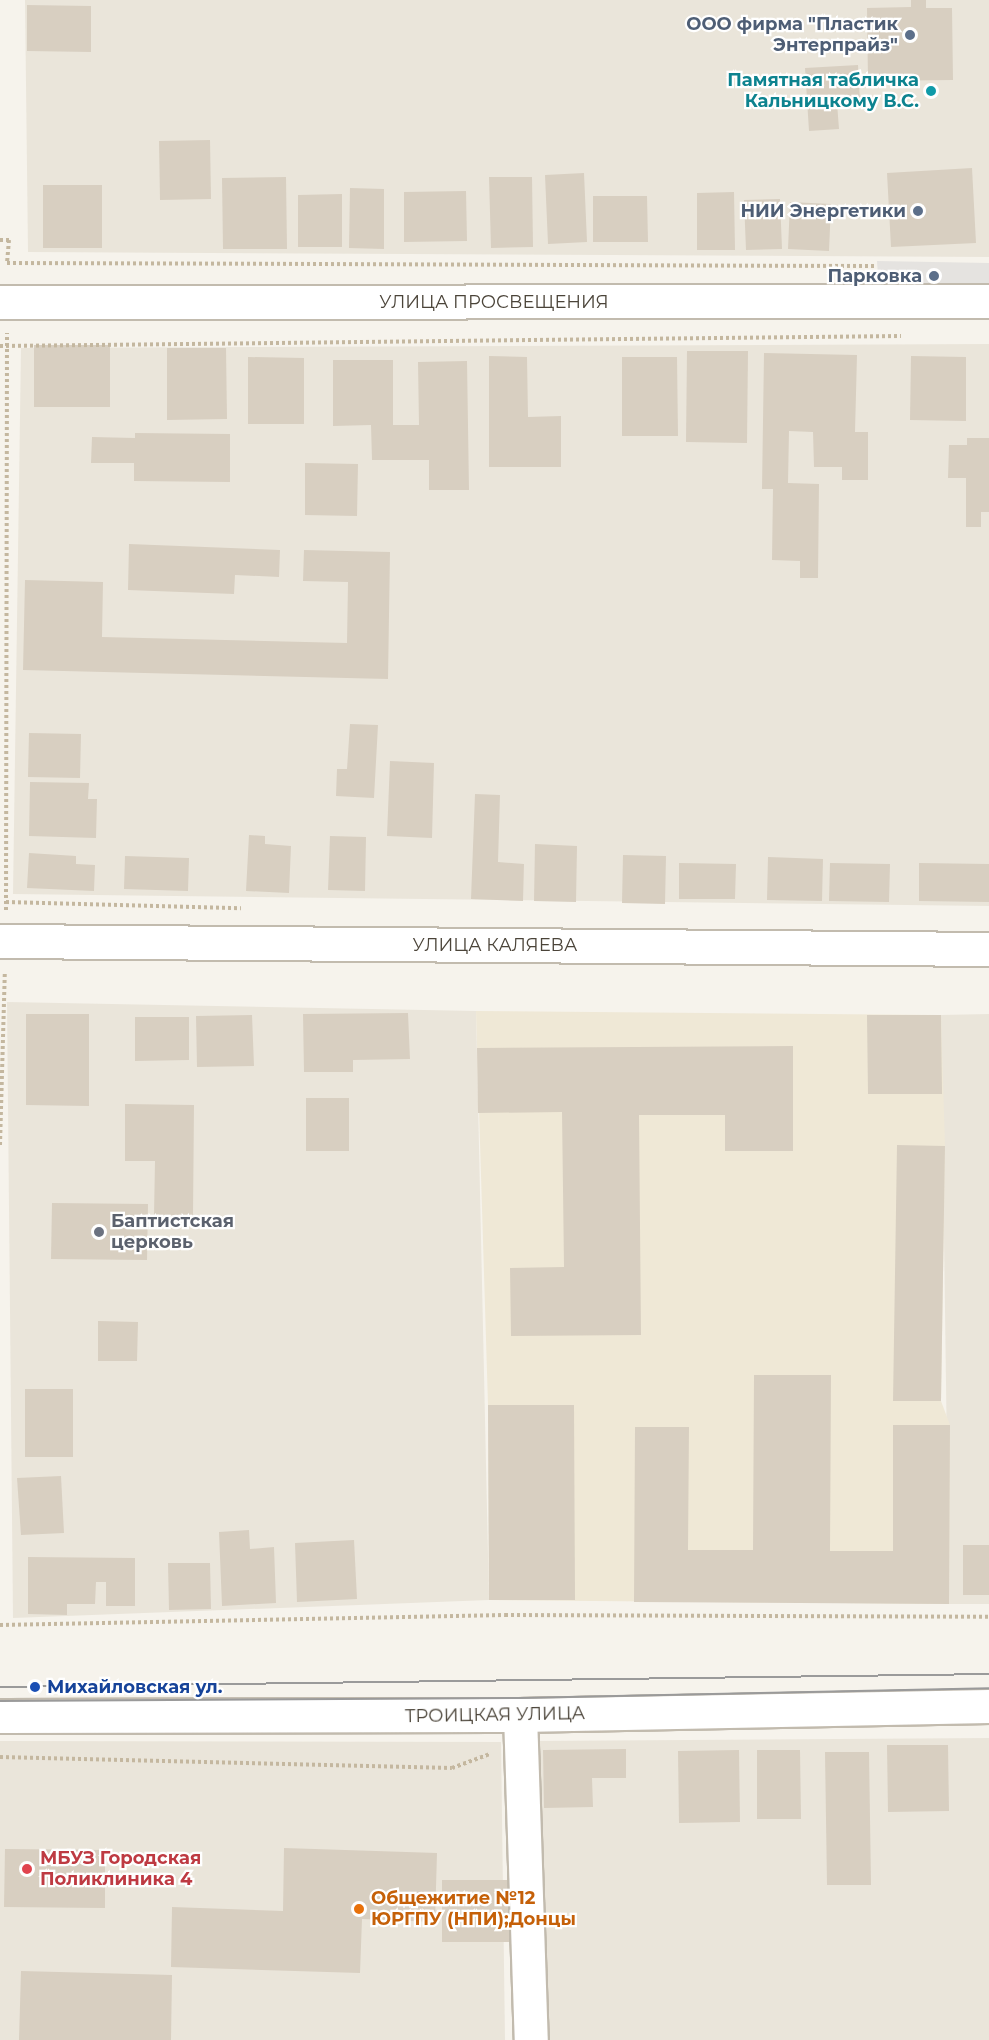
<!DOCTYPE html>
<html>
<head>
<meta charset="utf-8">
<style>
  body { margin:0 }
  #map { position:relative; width:989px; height:2040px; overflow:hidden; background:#f6f3ec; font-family:Montserrat,sans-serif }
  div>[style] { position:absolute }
  .residential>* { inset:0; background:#eae5da }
  .education>* { inset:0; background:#efe8d6 }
  .parking>* { inset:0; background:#e5e3e0 }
  .building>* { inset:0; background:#d8cfc1 }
  .path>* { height:4px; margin-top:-2px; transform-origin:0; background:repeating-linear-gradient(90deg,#c4b79f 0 3px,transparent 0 6px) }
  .roads { filter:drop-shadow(2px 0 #c2bbae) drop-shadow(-2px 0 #c2bbae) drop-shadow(0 2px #c2bbae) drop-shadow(0 -2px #c2bbae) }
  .minor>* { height:33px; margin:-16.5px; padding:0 16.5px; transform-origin:16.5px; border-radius:16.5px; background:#fff }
  .tram>* { height:1.5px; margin:-0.75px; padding:0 0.75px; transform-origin:0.75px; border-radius:0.75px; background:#9a9a9a }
  .dots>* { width:16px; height:16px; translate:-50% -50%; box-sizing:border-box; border:3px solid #fff; border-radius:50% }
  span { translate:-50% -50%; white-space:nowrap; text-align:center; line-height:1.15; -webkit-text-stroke:4.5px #fff; paint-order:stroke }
  .service-label { font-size:18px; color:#4e5e75; font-weight:700 }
  .right { translate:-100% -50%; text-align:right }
  .culture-label { font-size:18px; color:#0d838f; font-weight:700 }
  .street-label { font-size:18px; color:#4b4439 }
  .worship-label { font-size:18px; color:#5b616d; font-weight:700 }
  .left { translate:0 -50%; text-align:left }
  .transit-label { font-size:18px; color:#164399; font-weight:700 }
  .health-label { font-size:18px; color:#be3a42; font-weight:700 }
  .food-label { font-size:18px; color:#c56008; font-weight:700 }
</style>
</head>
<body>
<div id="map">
  <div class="residential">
    <i style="clip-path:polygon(25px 0,989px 0,989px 257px,28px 252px)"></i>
    <i style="clip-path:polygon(989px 344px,989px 906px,13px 894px,21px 348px)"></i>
    <i style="clip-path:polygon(7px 1002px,476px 1011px,489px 1600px,13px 1618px)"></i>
    <i style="clip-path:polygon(989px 1014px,989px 1604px,949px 1604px,941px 1015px)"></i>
    <i style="clip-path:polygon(989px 1738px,989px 2040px,542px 2040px,533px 1741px)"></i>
    <i style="clip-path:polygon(0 1741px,501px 1742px,505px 2040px,0 2040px)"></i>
  </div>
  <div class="education">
    <i style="clip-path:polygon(476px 1011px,941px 1015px,945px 1146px,941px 1401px,950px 1425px,949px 1604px,489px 1600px,488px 1405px)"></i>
  </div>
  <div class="parking">
    <i style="clip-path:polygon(877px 261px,989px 263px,989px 291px,879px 290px)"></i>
  </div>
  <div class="building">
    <i style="clip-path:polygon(911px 0,926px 0,926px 8px,952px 8px,953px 80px,868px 81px,867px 8px,911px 7px)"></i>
    <i style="clip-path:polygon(27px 5px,91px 6px,91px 52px,27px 51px)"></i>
    <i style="clip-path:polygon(858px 65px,860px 101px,837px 103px,839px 129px,809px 131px,805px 68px)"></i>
    <i style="clip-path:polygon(210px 140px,211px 199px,160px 200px,159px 141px)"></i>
    <i style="clip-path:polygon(972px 168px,976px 243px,891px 247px,887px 173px)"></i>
    <i style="clip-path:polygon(584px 173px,587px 242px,548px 244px,545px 175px)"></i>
    <i style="clip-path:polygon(286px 177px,287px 249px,223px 249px,222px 178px)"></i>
    <i style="clip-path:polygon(489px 177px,532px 177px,533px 247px,491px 248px)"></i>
    <i style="clip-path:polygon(43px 185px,102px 185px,102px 248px,43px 248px)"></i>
    <i style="clip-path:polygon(350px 188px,384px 189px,384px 249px,349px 248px)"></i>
    <i style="clip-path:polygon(466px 191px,467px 241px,404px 242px,404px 192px)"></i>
    <i style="clip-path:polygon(734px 192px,735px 250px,697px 250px,697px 193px)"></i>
    <i style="clip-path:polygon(342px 194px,342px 247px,298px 247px,298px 195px)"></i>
    <i style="clip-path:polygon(593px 196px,647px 196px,648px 242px,593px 242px)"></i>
    <i style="clip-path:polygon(780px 199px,782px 249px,746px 250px,744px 200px)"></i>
    <i style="clip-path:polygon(790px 202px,831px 204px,829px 251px,788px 249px)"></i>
    <i style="clip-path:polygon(34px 345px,110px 345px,110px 407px,34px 407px)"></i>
    <i style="clip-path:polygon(167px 348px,226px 348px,227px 419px,167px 420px)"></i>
    <i style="clip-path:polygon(687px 351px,748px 351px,747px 443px,686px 442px)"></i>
    <i style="clip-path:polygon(764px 353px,857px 355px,855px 432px,868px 432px,868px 480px,842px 480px,842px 467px,814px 467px,813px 432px,789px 431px,788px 483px,819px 484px,818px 578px,800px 578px,800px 561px,772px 560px,773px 489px,762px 489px)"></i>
    <i style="clip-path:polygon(489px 356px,527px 357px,528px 417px,561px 416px,561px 467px,489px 467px)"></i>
    <i style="clip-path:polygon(911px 356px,966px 357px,966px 421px,910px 420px)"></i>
    <i style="clip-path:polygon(248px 357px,304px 358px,304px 424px,248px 424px)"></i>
    <i style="clip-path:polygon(622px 357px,677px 357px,678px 436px,622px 436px)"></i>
    <i style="clip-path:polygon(333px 360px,393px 360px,393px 425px,419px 425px,418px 362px,467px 361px,469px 490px,429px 490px,429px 460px,372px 460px,371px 425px,333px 426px)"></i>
    <i style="clip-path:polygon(135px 433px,230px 434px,230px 482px,134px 481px,134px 463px,91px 463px,92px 437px,135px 438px)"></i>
    <i style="clip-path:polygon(967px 438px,989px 438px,989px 512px,981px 512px,981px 527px,966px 527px,966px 478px,948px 478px,949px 445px,967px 445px)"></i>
    <i style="clip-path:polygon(305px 463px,358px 464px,357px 516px,305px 515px)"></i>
    <i style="clip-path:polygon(129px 544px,280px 550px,279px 577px,235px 575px,234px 594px,128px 590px)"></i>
    <i style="clip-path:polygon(304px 550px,390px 552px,388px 679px,23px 670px,25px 580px,103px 582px,102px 637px,347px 643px,348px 582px,303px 581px)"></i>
    <i style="clip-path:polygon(350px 724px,378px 725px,374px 798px,336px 796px,337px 769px,347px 769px)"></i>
    <i style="clip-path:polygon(29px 733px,81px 734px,80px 778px,28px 777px)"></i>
    <i style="clip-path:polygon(390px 761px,434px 763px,432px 838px,387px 836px)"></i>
    <i style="clip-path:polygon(30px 782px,89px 783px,88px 799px,97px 799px,96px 838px,29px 836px)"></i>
    <i style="clip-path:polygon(475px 794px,500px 795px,498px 862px,524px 864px,523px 901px,471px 899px)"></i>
    <i style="clip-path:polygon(249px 835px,265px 836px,265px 844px,291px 846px,289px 893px,246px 891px)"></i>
    <i style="clip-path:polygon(330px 836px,366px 837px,365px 891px,328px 890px)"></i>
    <i style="clip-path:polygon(535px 844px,577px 846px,576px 902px,534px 901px)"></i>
    <i style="clip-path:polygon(29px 853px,76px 856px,76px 864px,95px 865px,94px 891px,27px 888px)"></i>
    <i style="clip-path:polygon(623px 855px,666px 856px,665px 904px,622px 903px)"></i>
    <i style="clip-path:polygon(125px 856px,189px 858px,188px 891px,124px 889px)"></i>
    <i style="clip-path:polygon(768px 857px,823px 859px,822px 901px,767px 900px)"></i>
    <i style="clip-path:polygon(679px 863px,736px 864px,735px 899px,679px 899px)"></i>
    <i style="clip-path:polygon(830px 863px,890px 864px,889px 902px,829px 901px)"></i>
    <i style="clip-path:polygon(919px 863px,989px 864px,989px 902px,919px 901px)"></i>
    <i style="clip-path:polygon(408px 1013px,410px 1059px,353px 1060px,353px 1072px,304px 1072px,303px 1014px)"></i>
    <i style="clip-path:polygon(26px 1014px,89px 1014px,89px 1106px,26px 1105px)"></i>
    <i style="clip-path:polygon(252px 1015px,254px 1066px,197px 1067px,196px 1016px)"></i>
    <i style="clip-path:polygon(867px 1015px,941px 1015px,942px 1094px,868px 1094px)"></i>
    <i style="clip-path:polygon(135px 1017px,189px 1017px,189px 1060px,135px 1061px)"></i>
    <i style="clip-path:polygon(793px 1046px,793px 1151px,725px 1151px,725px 1115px,639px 1115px,641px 1335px,511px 1336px,510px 1268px,564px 1267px,562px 1112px,478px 1113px,477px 1048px)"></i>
    <i style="clip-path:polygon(306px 1098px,349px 1098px,349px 1151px,306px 1151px)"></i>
    <i style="clip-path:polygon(125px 1104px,194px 1105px,193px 1215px,154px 1215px,155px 1161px,125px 1161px)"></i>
    <i style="clip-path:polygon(897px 1145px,945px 1146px,941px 1401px,893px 1401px)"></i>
    <i style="clip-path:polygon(52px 1203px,148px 1204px,147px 1260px,51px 1259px)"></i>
    <i style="clip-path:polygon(98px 1321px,138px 1322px,137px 1361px,98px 1361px)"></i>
    <i style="clip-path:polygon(754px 1375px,831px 1375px,830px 1551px,893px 1551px,893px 1425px,950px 1425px,949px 1604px,634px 1602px,635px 1427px,689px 1427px,688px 1550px,753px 1550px)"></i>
    <i style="clip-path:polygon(25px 1389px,73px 1389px,73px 1457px,25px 1457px)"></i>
    <i style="clip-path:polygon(488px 1405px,574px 1405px,575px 1600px,489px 1600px)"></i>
    <i style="clip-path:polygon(61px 1476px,64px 1533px,21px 1535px,17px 1478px)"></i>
    <i style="clip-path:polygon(249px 1530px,250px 1549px,274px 1547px,276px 1603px,222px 1606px,219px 1532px)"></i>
    <i style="clip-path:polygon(354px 1540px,357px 1599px,297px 1602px,295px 1543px)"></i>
    <i style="clip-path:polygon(963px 1545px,989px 1545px,989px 1595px,963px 1595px)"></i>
    <i style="clip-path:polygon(28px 1557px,135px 1558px,135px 1606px,106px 1606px,106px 1582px,96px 1582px,95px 1604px,67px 1604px,67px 1615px,28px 1614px)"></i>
    <i style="clip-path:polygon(168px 1563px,210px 1563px,211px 1609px,169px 1610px)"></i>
    <i style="clip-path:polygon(887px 1745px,948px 1745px,949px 1811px,888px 1812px)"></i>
    <i style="clip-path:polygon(626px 1749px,626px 1778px,592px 1778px,593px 1807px,544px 1808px,543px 1750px)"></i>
    <i style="clip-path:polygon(739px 1750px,740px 1822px,679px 1823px,678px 1751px)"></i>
    <i style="clip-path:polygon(757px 1750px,800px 1750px,801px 1819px,757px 1819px)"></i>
    <i style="clip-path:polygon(825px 1752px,869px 1752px,871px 1885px,827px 1885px)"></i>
    <i style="clip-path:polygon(284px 1848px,437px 1853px,435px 1922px,362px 1919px,360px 1973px,171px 1967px,172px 1907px,283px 1911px)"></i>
    <i style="clip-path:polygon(5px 1849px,105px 1850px,105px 1908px,4px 1907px)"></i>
    <i style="clip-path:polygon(442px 1880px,516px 1880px,515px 1942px,442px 1942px)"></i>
    <i style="clip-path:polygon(21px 1971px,172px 1975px,171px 2040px,19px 2040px)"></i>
  </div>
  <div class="path">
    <i style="left:0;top:240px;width:9px"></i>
    <i style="left:9px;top:240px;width:23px;rotate:95deg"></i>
    <i style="left:7px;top:263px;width:870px;rotate:0.2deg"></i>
    <i style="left:0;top:346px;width:901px;rotate:-0.64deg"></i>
    <i style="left:6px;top:902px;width:235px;rotate:1.5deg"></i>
    <i style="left:6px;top:910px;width:577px;rotate:-89.9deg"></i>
    <i style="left:0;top:1145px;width:174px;rotate:-88.4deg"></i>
    <i style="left:0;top:1625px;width:505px;rotate:-1.13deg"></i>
    <i style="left:505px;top:1615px;width:484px;rotate:0.2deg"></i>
    <i style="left:0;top:1757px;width:452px;rotate:1.4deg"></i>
    <i style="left:452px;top:1768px;width:40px;rotate:-20.2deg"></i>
  </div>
  <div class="roads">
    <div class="minor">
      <i style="left:0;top:302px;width:989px;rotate:-0.06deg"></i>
      <i style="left:0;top:941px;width:989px;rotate:0.46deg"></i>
      <i style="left:520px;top:1715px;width:325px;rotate:88.1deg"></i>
      <i style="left:0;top:1716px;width:520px;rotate:-0.11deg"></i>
      <i style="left:520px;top:1715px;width:469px;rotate:-1.1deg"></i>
    </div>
  </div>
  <div class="tram">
    <i style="left:0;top:1687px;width:989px;rotate:-0.75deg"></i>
    <i style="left:0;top:1701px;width:520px;rotate:-0.33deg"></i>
    <i style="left:520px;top:1698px;width:469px;rotate:-1.2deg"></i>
  </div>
  <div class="dots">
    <i style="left:910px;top:35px;background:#5c6f8a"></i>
    <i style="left:931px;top:91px;background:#0f9aa8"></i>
    <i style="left:918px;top:211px;background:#5c6f8a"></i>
    <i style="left:934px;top:276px;background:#5c6f8a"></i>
    <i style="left:99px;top:1232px;background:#6b7280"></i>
    <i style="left:35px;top:1687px;background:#1a4fb4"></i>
    <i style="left:27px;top:1869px;background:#e0444e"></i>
    <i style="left:359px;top:1909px;background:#e8710a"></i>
  </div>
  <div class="service-label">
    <span class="right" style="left:898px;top:35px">ООО фирма "Пластик<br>Энтерпрайз"</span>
    <span class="right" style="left:906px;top:211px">НИИ Энергетики</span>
    <span class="right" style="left:922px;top:276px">Парковка</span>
  </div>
  <div class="culture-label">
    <span class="right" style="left:919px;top:91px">Памятная табличка<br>Кальницкому В.С.</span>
  </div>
  <div class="street-label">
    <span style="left:494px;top:302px">УЛИЦА ПРОСВЕЩЕНИЯ</span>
    <span style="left:495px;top:945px">УЛИЦА КАЛЯЕВА</span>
    <span style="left:495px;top:1715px;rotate:-1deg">ТРОИЦКАЯ УЛИЦА</span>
  </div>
  <div class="worship-label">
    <span class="left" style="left:111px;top:1232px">Баптистская<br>церковь</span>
  </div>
  <div class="transit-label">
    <span class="left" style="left:47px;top:1687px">Михайловская ул.</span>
  </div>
  <div class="health-label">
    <span class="left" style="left:40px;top:1869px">МБУЗ Городская<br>Поликлиника 4</span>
  </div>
  <div class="food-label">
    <span class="left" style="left:371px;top:1909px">Общежитие №12<br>ЮРГПУ (НПИ);Донцы</span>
  </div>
</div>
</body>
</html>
